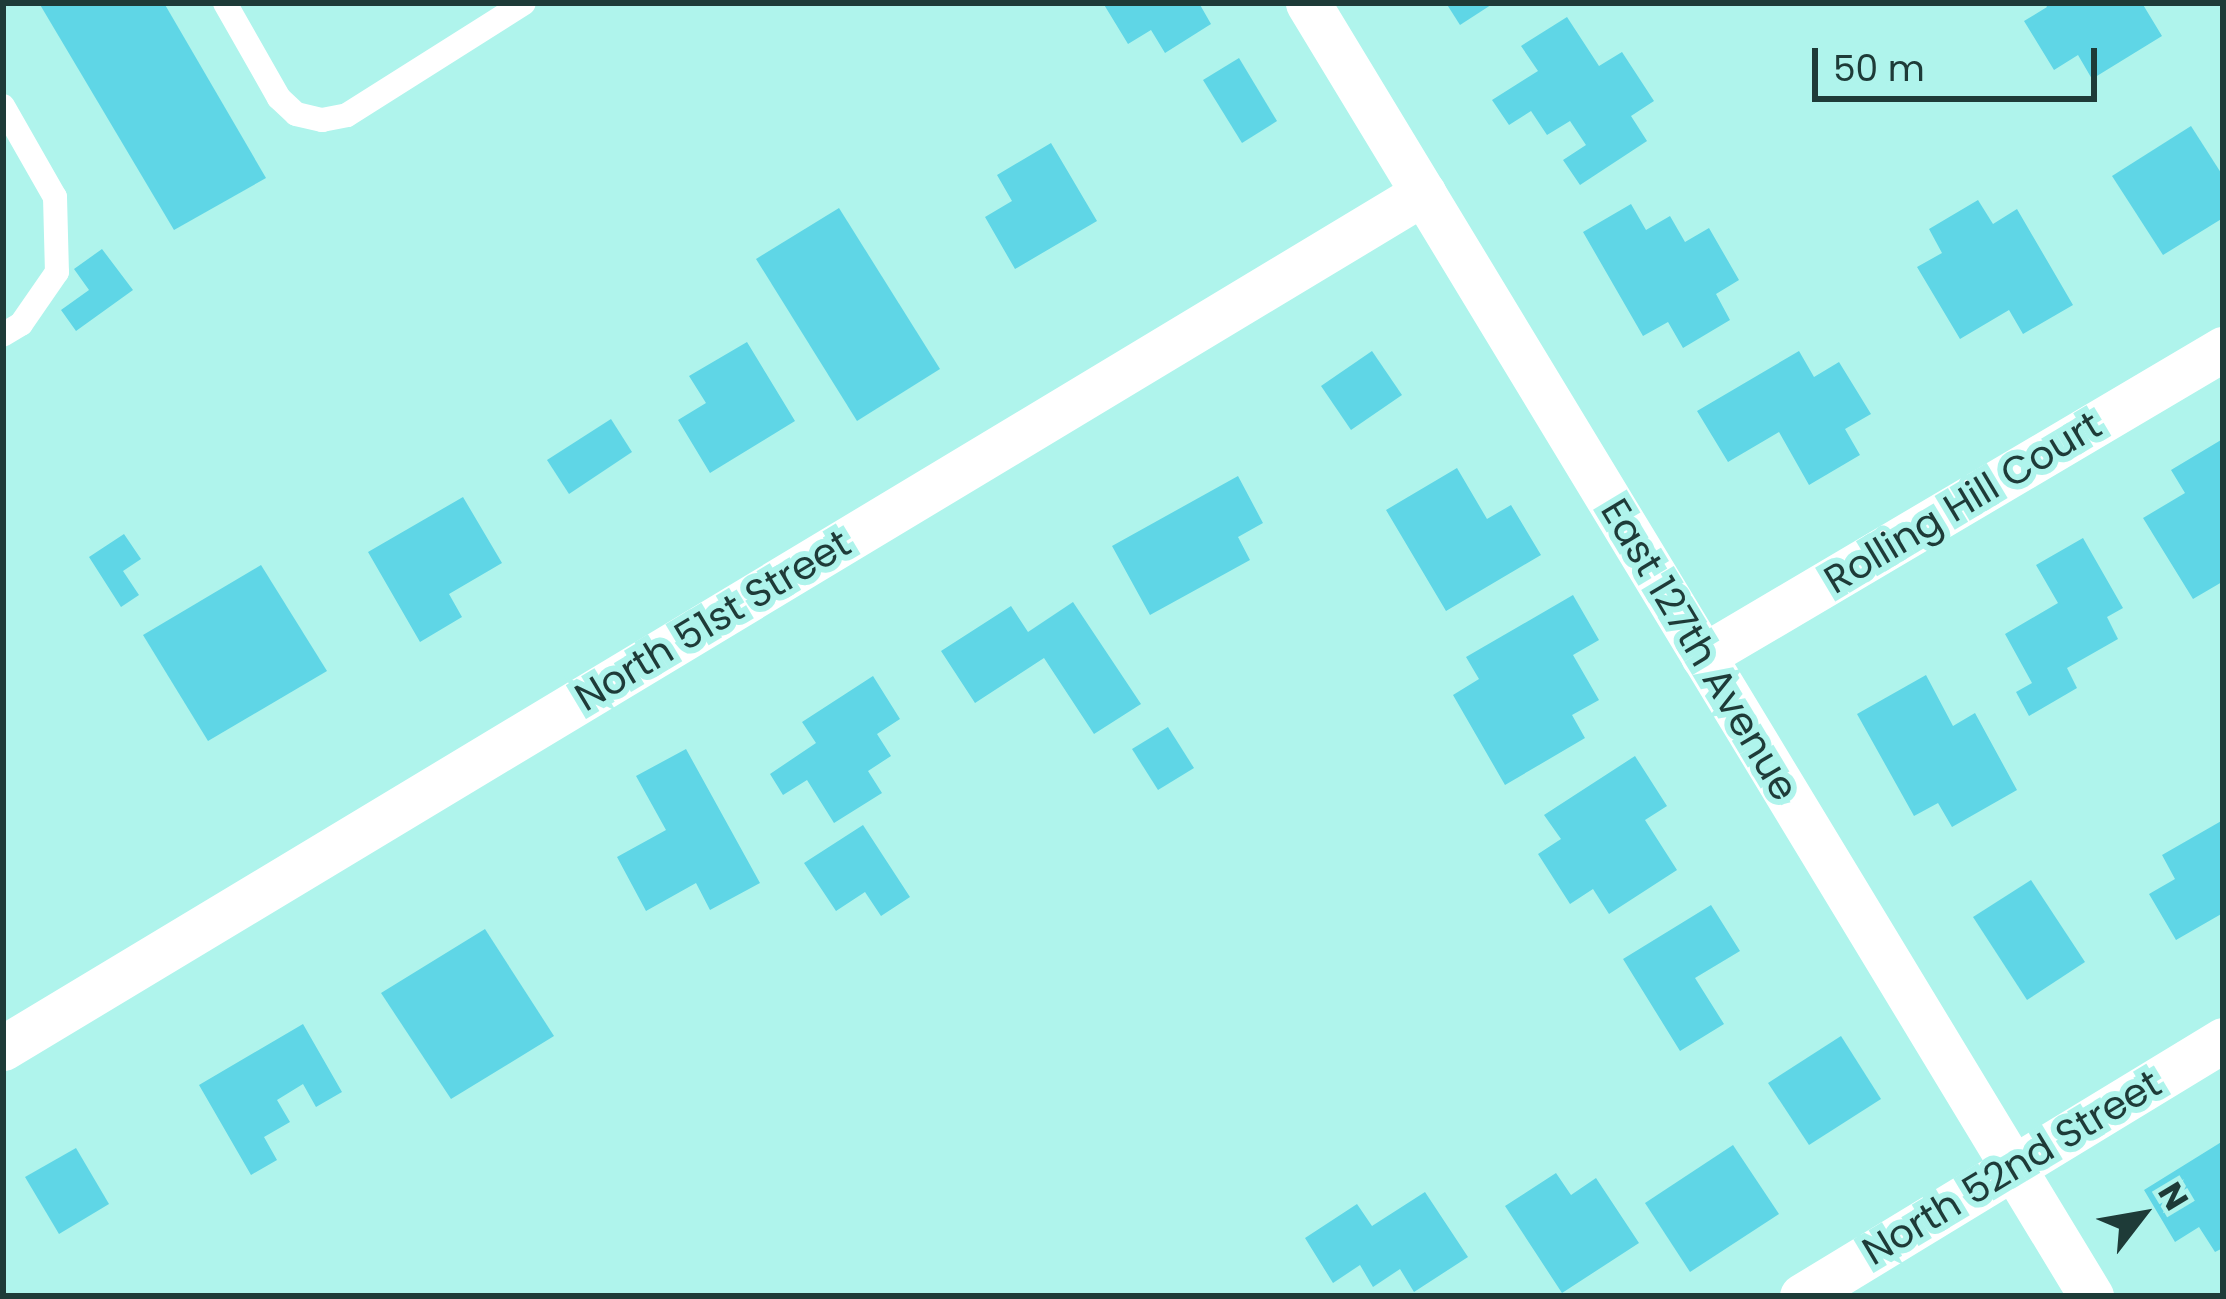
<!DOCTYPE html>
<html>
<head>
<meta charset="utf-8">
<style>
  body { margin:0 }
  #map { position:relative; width:2226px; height:1299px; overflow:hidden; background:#aff4ec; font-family:Poppins,sans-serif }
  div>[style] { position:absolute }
  .building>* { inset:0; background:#5fd6e6 }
  .lane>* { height:24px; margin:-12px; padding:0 12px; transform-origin:12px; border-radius:12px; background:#fff }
  .street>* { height:45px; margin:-22.5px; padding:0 22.5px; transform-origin:22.5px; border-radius:22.5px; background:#fff }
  span { translate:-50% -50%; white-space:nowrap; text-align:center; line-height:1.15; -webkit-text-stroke:12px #aff4ec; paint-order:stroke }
  .street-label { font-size:39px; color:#1e3b38 }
  .frame { position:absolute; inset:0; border:6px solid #1e3b38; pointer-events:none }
  .north { position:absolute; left:2082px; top:1155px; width:120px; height:120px; -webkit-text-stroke:9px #aff4ec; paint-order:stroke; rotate:59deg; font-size:33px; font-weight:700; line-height:48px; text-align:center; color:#1e3b38 }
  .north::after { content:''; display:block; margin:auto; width:42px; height:54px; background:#1e3b38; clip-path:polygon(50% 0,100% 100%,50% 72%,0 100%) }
  .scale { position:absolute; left:1812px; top:48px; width:285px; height:54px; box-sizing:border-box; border:6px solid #1e3b38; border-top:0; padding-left:15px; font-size:36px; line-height:42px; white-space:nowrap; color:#1e3b38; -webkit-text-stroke:9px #aff4ec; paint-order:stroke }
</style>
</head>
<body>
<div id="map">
  <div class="building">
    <i style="clip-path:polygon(39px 3px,164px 3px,266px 178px,174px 230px)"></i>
    <i style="clip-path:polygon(1103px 3px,1199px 3px,1211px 24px,1165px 53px,1151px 30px,1128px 44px)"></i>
    <i style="clip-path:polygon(1446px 3px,1494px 3px,1460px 25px)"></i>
    <i style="clip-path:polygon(2045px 3px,2142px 3px,2162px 36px,2092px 79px,2078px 55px,2054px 70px,2024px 21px,2047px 7px)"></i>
    <i style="clip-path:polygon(1567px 17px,1599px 66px,1622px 52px,1654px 101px,1631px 116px,1647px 141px,1580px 185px,1563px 160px,1586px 145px,1570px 121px,1547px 135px,1531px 111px,1509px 125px,1492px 100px,1538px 71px,1521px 46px)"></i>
    <i style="clip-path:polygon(1239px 58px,1277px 121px,1242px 143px,1203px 80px)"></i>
    <i style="clip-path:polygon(2191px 126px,2223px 176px,2223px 218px,2163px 255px,2112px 176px)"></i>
    <i style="clip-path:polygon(1051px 143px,1097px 221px,1015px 269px,985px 217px,1012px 201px,997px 175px)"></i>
    <i style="clip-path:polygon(1978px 200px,1993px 224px,2017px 209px,2073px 305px,2023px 334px,2009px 310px,1960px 339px,1917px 267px,1942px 253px,1929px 229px)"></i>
    <i style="clip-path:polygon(1631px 204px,1646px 230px,1670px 216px,1685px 242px,1709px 228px,1739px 280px,1716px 294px,1730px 320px,1683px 348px,1668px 322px,1643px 336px,1583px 232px)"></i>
    <i style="clip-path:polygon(839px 208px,940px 369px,857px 421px,756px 259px)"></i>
    <i style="clip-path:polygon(102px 249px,133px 290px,76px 331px,61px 310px,89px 290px,74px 269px)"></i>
    <i style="clip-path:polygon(747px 342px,795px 421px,710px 473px,678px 420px,706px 403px,689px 376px)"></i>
    <i style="clip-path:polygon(1372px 351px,1402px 395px,1351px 430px,1321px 386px)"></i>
    <i style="clip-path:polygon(1799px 351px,1814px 377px,1839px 362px,1871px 414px,1845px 429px,1860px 455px,1809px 485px,1779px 432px,1728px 462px,1697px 411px)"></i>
    <i style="clip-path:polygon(611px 419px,632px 452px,569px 494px,547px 460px)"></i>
    <i style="clip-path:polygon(2221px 440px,2222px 582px,2193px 599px,2143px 518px,2185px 493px,2171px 470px)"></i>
    <i style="clip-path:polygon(1457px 468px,1487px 519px,1511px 505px,1541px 555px,1446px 611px,1386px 510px)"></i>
    <i style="clip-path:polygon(1238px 476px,1263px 523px,1238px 537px,1250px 560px,1150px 615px,1112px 546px)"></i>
    <i style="clip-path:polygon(463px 497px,502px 563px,449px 594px,462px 617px,420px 642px,368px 552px)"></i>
    <i style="clip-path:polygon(124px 534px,141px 559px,123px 571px,139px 595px,121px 607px,89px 557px)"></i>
    <i style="clip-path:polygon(2083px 538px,2123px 608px,2107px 617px,2118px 639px,2067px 668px,2077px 688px,2029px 716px,2016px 692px,2032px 683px,2005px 634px,2058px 603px,2036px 565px)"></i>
    <i style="clip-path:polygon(261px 565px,327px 671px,208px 741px,143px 635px)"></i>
    <i style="clip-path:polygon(1573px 595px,1599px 640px,1573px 655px,1599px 700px,1572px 715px,1585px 738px,1505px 785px,1453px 695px,1479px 679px,1466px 657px)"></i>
    <i style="clip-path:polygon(1073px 602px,1141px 704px,1094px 734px,1044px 658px,975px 703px,941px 651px,1011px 606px,1028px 632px)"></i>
    <i style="clip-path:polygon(1926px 675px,1953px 726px,1975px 713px,2017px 790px,1952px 827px,1938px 803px,1914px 816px,1857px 714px)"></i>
    <i style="clip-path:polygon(873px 676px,900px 719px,877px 734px,891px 756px,868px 771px,882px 793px,834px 823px,807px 780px,783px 795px,770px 774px,816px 743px,802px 722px)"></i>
    <i style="clip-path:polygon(1168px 727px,1194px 768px,1158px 790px,1132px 749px)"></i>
    <i style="clip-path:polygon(686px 749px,760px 883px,710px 910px,696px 883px,646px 911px,617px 857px,666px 830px,636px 776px)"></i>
    <i style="clip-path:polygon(1635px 756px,1667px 806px,1645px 820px,1677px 870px,1609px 914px,1593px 889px,1570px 904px,1538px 854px,1561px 839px,1544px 815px)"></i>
    <i style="clip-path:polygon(2223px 820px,2223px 913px,2176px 940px,2149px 894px,2175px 879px,2162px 855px)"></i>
    <i style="clip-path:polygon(863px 825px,910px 897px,881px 916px,865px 892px,836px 911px,804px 863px)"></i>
    <i style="clip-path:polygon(2031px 880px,2085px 962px,2027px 1000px,1973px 917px)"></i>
    <i style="clip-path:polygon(1711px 905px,1740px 951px,1695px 978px,1724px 1024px,1680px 1051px,1623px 959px)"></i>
    <i style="clip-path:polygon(485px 929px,554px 1036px,451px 1099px,381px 993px)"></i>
    <i style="clip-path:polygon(303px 1024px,342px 1092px,316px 1107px,303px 1084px,277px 1100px,290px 1122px,264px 1137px,277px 1160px,251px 1175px,199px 1085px)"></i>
    <i style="clip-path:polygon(1841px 1036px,1881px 1099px,1809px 1145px,1768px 1083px)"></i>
    <i style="clip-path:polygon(2223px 1141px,2223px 1248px,2215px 1252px,2199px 1227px,2175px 1242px,2144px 1190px)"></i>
    <i style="clip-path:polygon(1733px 1145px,1779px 1214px,1690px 1272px,1645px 1203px)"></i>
    <i style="clip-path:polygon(76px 1148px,109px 1204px,59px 1234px,25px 1177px)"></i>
    <i style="clip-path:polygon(1556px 1173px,1571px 1195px,1596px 1178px,1639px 1243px,1562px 1293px,1505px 1206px)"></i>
    <i style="clip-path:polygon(1425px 1192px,1468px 1257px,1414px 1292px,1400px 1269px,1373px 1287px,1360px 1265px,1333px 1283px,1305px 1238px,1357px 1204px,1372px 1226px)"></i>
  </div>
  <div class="lane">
    <i style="left:225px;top:3px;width:109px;rotate:60.4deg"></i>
    <i style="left:279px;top:98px;width:23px;rotate:43deg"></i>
    <i style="left:296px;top:114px;width:27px;rotate:13deg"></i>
    <i style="left:322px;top:120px;width:25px;rotate:-11deg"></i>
    <i style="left:347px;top:115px;width:209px;rotate:-32.3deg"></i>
    <i style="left:3px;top:106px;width:105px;rotate:60.3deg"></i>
    <i style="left:55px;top:197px;width:75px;rotate:88.5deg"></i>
    <i style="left:57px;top:272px;width:63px;rotate:124.7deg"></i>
    <i style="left:21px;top:324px;width:21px;rotate:149deg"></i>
  </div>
  <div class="street">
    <i style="left:1308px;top:3px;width:1512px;rotate:58.8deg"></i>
    <i style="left:1703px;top:656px;width:604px;rotate:-30.56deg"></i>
    <i style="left:3px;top:1048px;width:1658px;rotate:-31.05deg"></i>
    <i style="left:1802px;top:1296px;width:493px;rotate:-31.3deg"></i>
  </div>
  <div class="street-label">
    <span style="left:1963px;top:503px;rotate:-31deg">Rolling Hill Court</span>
    <span style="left:713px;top:621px;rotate:-31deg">North 51st Street</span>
    <span style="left:1699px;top:650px;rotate:59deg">East 127th Avenue</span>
    <span style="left:2012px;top:1168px;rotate:-31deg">North 52nd Street</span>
  </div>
  <div class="frame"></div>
  <div class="north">N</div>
  <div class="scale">50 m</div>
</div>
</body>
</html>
